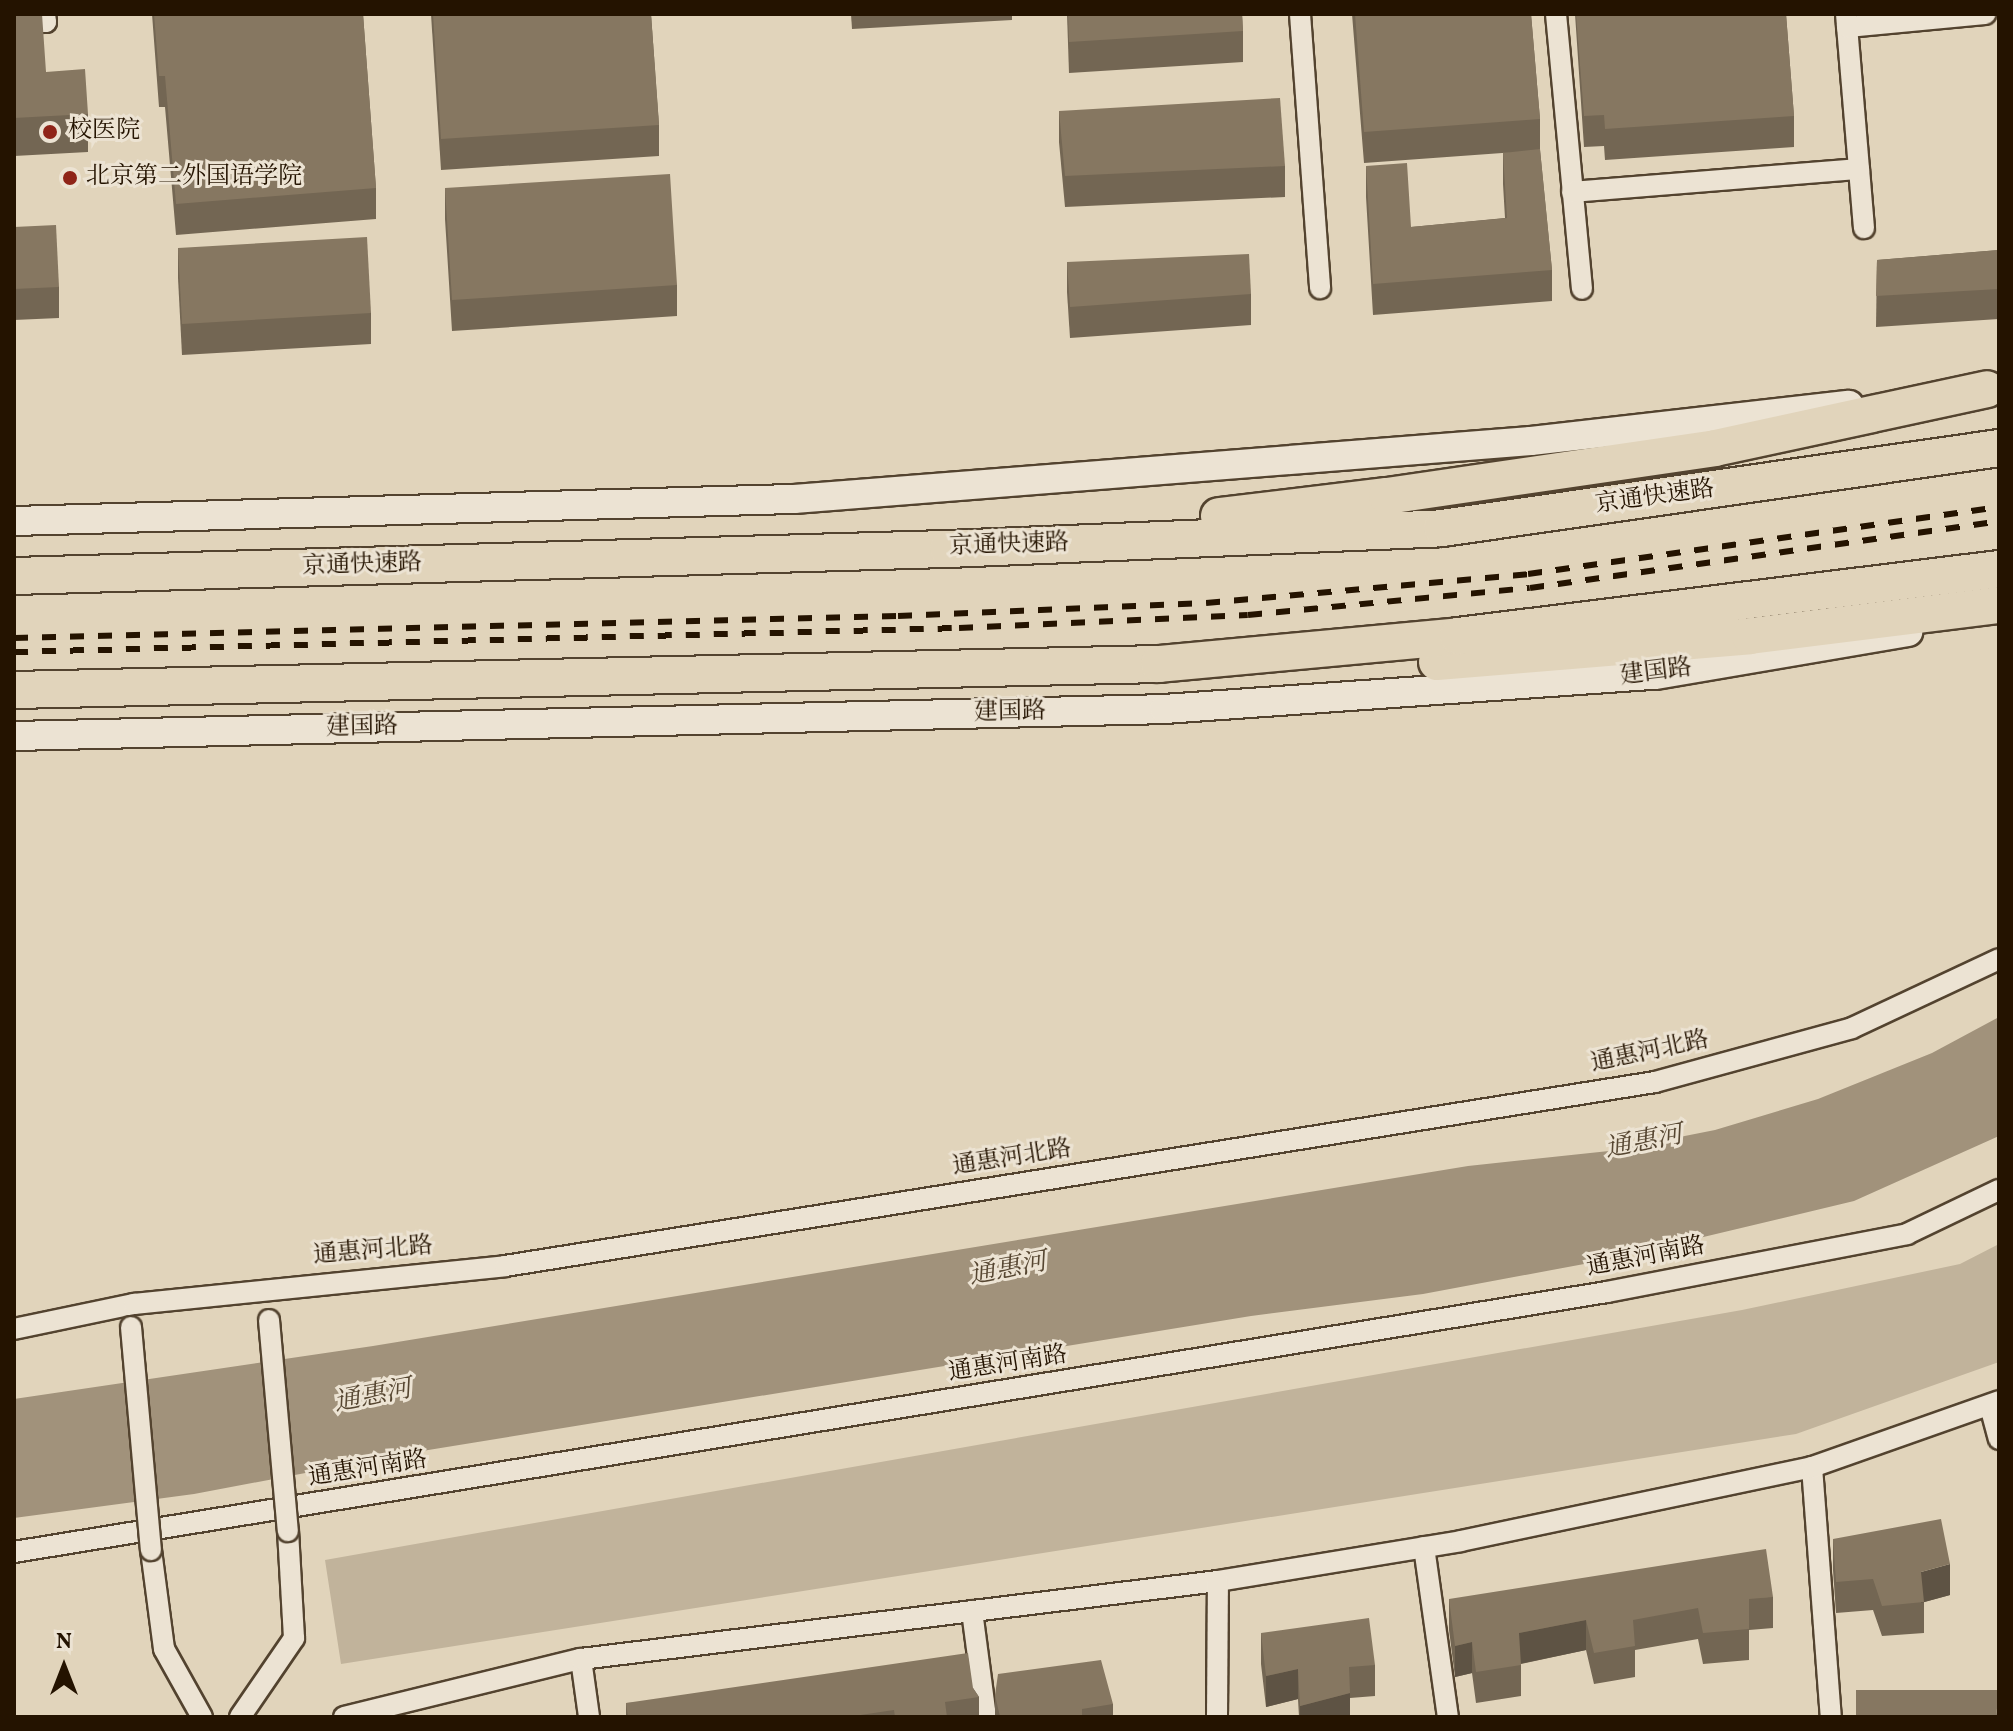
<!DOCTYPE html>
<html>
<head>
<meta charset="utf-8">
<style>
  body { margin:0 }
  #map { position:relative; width:2013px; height:1731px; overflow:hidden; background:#e1d4bb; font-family:Vollkorn,"Noto Serif SC",serif }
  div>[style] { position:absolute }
  .green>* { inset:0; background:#c1b39b }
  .water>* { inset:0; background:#a1927b }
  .roads { filter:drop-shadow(2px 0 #53432f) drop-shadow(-2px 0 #53432f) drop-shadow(0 2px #53432f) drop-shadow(0 -2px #53432f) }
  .street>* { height:20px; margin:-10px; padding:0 10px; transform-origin:10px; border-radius:10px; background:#ece3d3 }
  .secondary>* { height:28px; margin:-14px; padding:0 14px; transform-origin:14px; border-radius:14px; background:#ece3d3 }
  .highway>* { height:36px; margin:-18px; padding:0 18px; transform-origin:18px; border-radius:18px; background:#e1d4bb }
  .rail>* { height:6px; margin-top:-3px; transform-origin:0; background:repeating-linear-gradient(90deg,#241300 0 14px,transparent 0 28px) }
  .bridges { filter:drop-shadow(2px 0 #53432f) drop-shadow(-2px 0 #53432f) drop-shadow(0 2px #53432f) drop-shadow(0 -2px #53432f) }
  .street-bridge>* { height:20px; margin:-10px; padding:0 10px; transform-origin:10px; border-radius:10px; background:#ece3d3 }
  .wall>* { inset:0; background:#736653 }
  .shaded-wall>* { inset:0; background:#5e5344 }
  .building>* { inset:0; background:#867761 }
  .dots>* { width:22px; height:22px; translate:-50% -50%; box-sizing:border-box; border:4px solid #ece3d3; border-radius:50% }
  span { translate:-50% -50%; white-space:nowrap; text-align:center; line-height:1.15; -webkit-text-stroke:6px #ece3d3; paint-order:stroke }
  .poi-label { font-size:24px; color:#241300 }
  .left { translate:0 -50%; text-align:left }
  .street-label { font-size:24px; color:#241300 }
  .water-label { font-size:26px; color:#564631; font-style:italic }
  .frame { position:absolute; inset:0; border:16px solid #241300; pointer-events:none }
  .north { position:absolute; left:24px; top:1627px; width:80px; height:80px; -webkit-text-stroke:6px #ece3d3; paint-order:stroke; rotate:0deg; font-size:22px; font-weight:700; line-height:32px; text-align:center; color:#241300 }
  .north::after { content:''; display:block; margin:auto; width:28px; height:36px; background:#241300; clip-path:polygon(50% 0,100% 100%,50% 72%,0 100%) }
</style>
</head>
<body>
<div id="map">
  <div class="green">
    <i style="clip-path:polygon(1999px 1244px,1999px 1362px,1796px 1434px,341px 1664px,325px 1560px,1742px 1310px,1960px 1264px)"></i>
  </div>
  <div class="water">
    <i style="clip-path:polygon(1999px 1017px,1999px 1136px,1854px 1201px,1611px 1259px,1423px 1294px,1251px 1316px,416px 1452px,194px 1494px,14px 1518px,14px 1399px,373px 1346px,1468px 1166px,1609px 1151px,1715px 1130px,1818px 1099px,1932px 1053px)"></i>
  </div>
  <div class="roads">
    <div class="street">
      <i style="left:1300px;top:14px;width:275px;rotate:85.8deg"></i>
      <i style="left:1556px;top:14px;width:276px;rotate:84.6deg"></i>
      <i style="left:1846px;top:14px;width:215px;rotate:85.2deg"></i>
      <i style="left:14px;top:24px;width:32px;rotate:-4deg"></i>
      <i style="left:46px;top:22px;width:8px;rotate:-97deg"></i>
      <i style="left:1847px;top:27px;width:139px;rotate:-5.4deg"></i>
      <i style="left:1572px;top:192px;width:288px;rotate:-4.6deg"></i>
      <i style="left:14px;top:1329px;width:123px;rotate:-11.8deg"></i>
      <i style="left:134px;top:1304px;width:373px;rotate:-5.8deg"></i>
      <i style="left:505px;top:1266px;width:1165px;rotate:-9.09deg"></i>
      <i style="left:1655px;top:1082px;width:204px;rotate:-15.3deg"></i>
      <i style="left:1852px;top:1028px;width:162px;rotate:-25.1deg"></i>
      <i style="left:1990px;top:1406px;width:34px;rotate:75deg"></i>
      <i style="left:1812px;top:1467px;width:251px;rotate:85.7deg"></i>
      <i style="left:1424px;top:1547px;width:172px;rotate:82deg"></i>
      <i style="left:151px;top:1550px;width:100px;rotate:82.5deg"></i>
      <i style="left:164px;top:1649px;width:78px;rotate:60.8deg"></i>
      <i style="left:14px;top:1552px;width:1614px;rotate:-9.27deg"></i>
      <i style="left:1607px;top:1292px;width:306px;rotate:-10.9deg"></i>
      <i style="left:1907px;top:1234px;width:102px;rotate:-25.6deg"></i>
      <i style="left:972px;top:1611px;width:107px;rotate:82.5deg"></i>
      <i style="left:581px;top:1659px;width:59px;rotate:82.1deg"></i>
      <i style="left:240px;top:1717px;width:96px;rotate:-55.6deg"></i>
      <i style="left:294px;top:1638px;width:107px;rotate:-93.2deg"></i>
      <i style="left:344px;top:1717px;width:244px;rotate:-13.8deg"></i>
      <i style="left:581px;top:1659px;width:642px;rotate:-6.98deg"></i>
      <i style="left:1218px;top:1581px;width:246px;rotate:-9.3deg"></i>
      <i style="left:1461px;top:1541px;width:359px;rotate:-11.9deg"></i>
      <i style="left:1812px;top:1467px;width:198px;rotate:-19.4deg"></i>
      <i style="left:1217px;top:1717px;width:136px;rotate:-89.6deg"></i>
    </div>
    <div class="secondary">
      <i style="left:14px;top:521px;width:780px;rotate:-1.62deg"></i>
      <i style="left:794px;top:499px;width:739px;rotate:-4.5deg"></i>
      <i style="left:1531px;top:441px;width:320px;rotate:-6.5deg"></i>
      <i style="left:14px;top:736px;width:1150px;rotate:-1.34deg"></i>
      <i style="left:1164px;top:709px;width:493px;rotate:-4deg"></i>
      <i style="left:1656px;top:675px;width:256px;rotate:-9.7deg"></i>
    </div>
    <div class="highway">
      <i style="left:1219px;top:516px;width:169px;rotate:-6.8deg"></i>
      <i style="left:1387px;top:496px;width:331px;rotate:-8.3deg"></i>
      <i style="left:1715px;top:448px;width:278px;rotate:-12.2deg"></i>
      <i style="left:14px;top:576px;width:934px;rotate:-1.66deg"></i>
      <i style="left:948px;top:549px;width:494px;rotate:-2.4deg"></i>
      <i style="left:1442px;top:528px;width:563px;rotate:-8.17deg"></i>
      <i style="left:1437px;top:662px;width:314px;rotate:-4.7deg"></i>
      <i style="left:1750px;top:636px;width:251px;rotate:-7.1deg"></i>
      <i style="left:14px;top:690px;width:1145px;rotate:-1.3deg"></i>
      <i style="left:1159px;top:664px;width:300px;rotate:-5.3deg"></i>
      <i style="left:1458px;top:636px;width:545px;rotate:-7.06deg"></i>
    </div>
  </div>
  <div class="rail">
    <i style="left:14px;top:638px;width:884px;rotate:-1.43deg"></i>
    <i style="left:898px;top:616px;width:308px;rotate:-2.4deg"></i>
    <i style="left:1206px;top:603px;width:323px;rotate:-5.1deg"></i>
    <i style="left:1528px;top:574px;width:476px;rotate:-8.1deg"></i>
    <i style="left:14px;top:652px;width:945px;rotate:-1.45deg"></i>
    <i style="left:959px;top:628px;width:289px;rotate:-2.6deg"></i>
    <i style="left:1248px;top:615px;width:283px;rotate:-5.5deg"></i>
    <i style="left:1530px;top:588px;width:474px;rotate:-8.1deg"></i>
  </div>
  <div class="bridges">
    <div class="street-bridge">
      <i style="left:269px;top:1320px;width:212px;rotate:84.9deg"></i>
      <i style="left:131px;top:1327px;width:224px;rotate:84.9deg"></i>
    </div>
  </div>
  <div class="wall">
    <i style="clip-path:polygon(14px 14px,46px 72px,88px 114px,88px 152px,14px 156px)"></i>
    <i style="clip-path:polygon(152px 14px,363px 14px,376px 188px,376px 219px,176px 235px,165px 107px,159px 107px)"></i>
    <i style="clip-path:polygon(431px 14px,651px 14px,659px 125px,659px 156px,441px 170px)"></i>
    <i style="clip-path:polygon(851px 14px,1012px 14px,1012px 20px,852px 29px)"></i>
    <i style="clip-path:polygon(1067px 14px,1242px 14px,1243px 31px,1243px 62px,1069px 73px)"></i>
    <i style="clip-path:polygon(1352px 14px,1531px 14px,1540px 119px,1540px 150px,1552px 270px,1552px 301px,1373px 315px,1366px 197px,1366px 166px,1411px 227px,1505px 218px,1503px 184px,1503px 153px,1516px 152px,1364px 163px)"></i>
    <i style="clip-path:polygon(1575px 14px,1786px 14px,1794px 116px,1794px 147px,1605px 160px,1604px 146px,1584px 147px)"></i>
    <i style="clip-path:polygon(1059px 111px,1285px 166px,1285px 197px,1065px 207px,1059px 142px)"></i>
    <i style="clip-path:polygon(445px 188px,677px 285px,677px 316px,452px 331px,445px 219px)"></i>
    <i style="clip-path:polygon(14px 227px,59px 287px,59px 318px,14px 320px)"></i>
    <i style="clip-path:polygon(178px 248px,371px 313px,371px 344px,182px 355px,178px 278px)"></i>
    <i style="clip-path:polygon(1999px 250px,1999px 319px,1876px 327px,1877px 260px)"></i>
    <i style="clip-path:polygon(1067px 262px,1251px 294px,1251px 325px,1070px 338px,1067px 292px)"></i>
    <i style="clip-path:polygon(1833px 1539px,1950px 1595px,1924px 1602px,1924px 1633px,1882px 1636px,1873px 1610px,1836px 1613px,1833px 1570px)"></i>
    <i style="clip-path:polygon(1773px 1597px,1773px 1628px,1749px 1630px,1749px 1660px,1703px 1664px,1698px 1639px,1635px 1650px,1635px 1677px,1594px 1684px,1586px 1650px,1521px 1664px,1521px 1696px,1476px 1703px,1472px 1673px,1455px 1677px,1449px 1630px,1449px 1599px)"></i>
    <i style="clip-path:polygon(1261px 1633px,1375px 1665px,1375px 1696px,1350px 1698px,1350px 1717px,1299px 1717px,1298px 1699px,1266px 1707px,1261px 1664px)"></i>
    <i style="clip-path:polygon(973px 1688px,979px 1697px,979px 1717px,626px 1717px,626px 1703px)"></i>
    <i style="clip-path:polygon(995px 1695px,1113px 1704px,1113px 1717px,995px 1717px)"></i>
  </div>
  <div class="shaded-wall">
    <i style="clip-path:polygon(1950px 1564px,1950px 1595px,1921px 1603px,1921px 1572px)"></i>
    <i style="clip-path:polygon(1586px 1620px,1586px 1650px,1519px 1664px,1519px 1633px)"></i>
    <i style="clip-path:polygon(1472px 1642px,1472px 1673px,1455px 1677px,1455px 1646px)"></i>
    <i style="clip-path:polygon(1298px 1669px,1298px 1699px,1266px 1707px,1266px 1676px)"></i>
    <i style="clip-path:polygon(1999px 1692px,1999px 1717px,1996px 1717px)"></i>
    <i style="clip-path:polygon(1350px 1693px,1350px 1717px,1300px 1717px,1300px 1706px)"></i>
  </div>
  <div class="building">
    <i style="clip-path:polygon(14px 14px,42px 14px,46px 72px,85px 69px,88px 114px,14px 118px)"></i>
    <i style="clip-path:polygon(154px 14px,363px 14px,376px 188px,176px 204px,165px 76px,159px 76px)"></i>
    <i style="clip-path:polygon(433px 14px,651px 14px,659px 125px,441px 139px)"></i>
    <i style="clip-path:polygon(1068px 14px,1242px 14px,1243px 31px,1069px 42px)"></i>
    <i style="clip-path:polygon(1355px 14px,1531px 14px,1540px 119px,1364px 132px)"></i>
    <i style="clip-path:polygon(1576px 14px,1786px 14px,1794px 116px,1605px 129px,1604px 115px,1584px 116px)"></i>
    <i style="clip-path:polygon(1280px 98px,1285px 166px,1065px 176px,1059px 111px)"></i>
    <i style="clip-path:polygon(1540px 149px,1552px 270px,1373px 284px,1366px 166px,1407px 163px,1411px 227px,1507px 218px,1503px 153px)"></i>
    <i style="clip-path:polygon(670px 174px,677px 285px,452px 300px,445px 188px)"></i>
    <i style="clip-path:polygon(56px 225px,59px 287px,14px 289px,14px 227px)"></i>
    <i style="clip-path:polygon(367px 237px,371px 313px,182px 324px,178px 248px)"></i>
    <i style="clip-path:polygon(1999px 250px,1999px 289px,1876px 296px,1877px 260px)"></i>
    <i style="clip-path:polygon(1249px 254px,1251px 294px,1070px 307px,1067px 262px)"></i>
    <i style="clip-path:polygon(1941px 1519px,1950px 1564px,1921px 1572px,1924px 1602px,1882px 1606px,1873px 1579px,1836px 1582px,1833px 1539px)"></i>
    <i style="clip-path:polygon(1766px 1549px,1773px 1597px,1749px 1599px,1749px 1629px,1703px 1633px,1698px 1608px,1633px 1620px,1635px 1646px,1594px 1653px,1586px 1620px,1519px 1633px,1521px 1665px,1476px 1672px,1472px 1642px,1455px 1646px,1449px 1599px)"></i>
    <i style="clip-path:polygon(1369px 1618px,1375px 1665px,1349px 1667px,1350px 1693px,1300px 1706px,1298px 1669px,1266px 1676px,1261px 1633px)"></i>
    <i style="clip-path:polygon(968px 1653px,973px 1688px,979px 1697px,945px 1702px,947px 1717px,895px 1717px,894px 1710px,847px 1717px,628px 1717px,626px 1703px)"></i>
    <i style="clip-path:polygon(1101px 1660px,1113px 1704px,1082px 1709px,1082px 1717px,1000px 1717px,995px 1695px,998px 1674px)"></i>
    <i style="clip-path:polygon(1856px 1690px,1999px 1690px,1999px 1692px,1996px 1717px,1856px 1717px)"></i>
  </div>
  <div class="dots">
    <i style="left:50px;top:132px;background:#8f2418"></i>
    <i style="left:70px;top:178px;background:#8f2418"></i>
  </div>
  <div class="poi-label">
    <span class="left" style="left:68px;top:132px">校医院</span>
    <span class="left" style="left:86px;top:178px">北京第二外国语学院</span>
  </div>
  <div class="street-label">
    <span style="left:1655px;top:498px;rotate:-8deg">京通快速路</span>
    <span style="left:1009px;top:546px;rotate:-2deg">京通快速路</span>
    <span style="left:362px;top:566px;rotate:-2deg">京通快速路</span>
    <span style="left:1656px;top:673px;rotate:-7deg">建国路</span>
    <span style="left:1010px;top:713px;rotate:-1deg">建国路</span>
    <span style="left:362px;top:728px;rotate:-1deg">建国路</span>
    <span style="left:1650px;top:1053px;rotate:-12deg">通惠河北路</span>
    <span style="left:1012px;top:1159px;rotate:-9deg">通惠河北路</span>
    <span style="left:373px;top:1252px;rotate:-5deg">通惠河北路</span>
    <span style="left:1646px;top:1258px;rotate:-11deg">通惠河南路</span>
    <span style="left:1008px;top:1365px;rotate:-9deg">通惠河南路</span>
    <span style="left:368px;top:1470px;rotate:-9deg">通惠河南路</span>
  </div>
  <div class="water-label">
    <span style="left:1644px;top:1143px;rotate:-11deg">通惠河</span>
    <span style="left:1008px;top:1270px;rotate:-11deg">通惠河</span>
    <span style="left:373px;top:1397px;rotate:-11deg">通惠河</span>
  </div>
  <div class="frame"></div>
  <div class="north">N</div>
</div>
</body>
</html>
